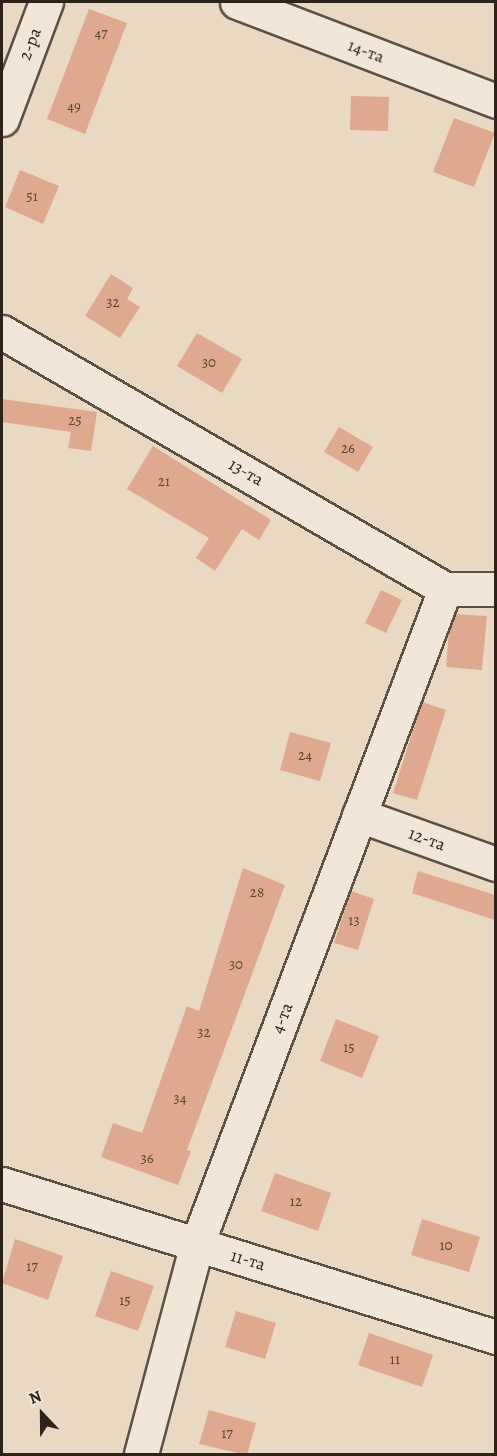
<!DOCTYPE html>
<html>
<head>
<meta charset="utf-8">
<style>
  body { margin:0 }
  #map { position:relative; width:497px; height:1456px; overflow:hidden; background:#e9d9c2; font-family:Alegreya,serif }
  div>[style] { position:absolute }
  .building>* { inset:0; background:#dea98f }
  .roads { filter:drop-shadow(2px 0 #5c5043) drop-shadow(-2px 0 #5c5043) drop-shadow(0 2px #5c5043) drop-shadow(0 -2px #5c5043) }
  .minor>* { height:33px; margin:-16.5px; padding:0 16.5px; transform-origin:16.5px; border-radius:16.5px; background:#f1e6d7 }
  span { translate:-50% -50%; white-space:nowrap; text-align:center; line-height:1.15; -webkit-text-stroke:5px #f1e6d7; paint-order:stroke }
  .number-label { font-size:15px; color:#594436 }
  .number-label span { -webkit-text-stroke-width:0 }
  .street-label { font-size:18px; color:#2d2319 }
  .frame { position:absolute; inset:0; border:3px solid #2d2319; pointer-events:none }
  .north { position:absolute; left:12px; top:1384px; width:60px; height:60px; -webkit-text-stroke:4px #f1e6d7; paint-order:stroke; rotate:338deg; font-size:16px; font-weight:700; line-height:24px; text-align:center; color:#2d2319 }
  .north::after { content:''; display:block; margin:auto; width:21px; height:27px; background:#2d2319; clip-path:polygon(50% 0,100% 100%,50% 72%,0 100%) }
</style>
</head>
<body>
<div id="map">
  <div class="building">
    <i style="clip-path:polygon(89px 9px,127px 23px,85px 134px,47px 119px)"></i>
    <i style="clip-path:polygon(351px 96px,389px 97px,388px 131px,350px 130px)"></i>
    <i style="clip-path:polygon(454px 118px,495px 133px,474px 187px,433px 172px)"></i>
    <i style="clip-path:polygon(20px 170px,59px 186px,43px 224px,5px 207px)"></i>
    <i style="clip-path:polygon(111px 274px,133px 288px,127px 299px,140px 307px,120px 338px,85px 316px)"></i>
    <i style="clip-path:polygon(197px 333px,242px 359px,222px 393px,177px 366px)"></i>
    <i style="clip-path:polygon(2px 399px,97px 412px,91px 451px,68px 448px,71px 432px,2px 422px)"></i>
    <i style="clip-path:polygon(339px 427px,373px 447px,358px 472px,324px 452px)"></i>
    <i style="clip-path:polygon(153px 446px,271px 520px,259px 540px,242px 529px,215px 571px,196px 558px,209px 538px,127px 489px)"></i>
    <i style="clip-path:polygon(381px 590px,402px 600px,386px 633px,365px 623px)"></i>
    <i style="clip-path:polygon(456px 614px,487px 616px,482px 670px,446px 667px,449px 630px)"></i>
    <i style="clip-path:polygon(422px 702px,446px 710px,417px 800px,393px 793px)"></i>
    <i style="clip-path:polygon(290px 732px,331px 743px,320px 781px,280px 770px)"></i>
    <i style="clip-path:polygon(243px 868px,285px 885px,187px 1150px,191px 1151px,178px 1185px,101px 1157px,113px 1123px,142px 1133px,187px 1006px,199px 1011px)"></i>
    <i style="clip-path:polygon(418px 871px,495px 895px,495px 920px,412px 893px)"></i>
    <i style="clip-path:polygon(351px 891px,374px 899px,358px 950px,334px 943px)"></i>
    <i style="clip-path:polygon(336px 1019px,379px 1036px,362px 1078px,320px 1061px)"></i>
    <i style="clip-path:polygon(275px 1173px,331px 1193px,318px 1231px,261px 1211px)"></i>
    <i style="clip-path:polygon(422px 1219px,480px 1237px,469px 1272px,411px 1255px)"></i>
    <i style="clip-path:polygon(15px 1239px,63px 1256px,48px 1300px,2px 1283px)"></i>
    <i style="clip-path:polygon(111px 1271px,154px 1286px,138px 1331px,95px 1316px)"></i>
    <i style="clip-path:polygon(236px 1311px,276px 1323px,265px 1359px,225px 1347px)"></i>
    <i style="clip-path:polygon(369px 1333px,433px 1355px,422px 1387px,358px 1365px)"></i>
    <i style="clip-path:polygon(209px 1410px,256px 1423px,247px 1455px,199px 1444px)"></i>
  </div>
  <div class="roads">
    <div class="minor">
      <i style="left:237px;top:2px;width:277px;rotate:20.9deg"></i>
      <i style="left:2px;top:119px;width:125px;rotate:-69.4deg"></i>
      <i style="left:2px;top:332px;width:512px;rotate:30.12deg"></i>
      <i style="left:445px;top:589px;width:51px"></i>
      <i style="left:359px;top:815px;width:145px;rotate:19.7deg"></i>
      <i style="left:2px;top:1184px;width:517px;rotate:17.21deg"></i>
      <i style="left:141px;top:1454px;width:217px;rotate:-75.1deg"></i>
      <i style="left:197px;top:1244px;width:700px;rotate:-69.26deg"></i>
    </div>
  </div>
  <div class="number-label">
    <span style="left:101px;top:34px">47</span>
    <span style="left:74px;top:107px">49</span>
    <span style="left:32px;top:197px">51</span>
    <span style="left:113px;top:303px">32</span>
    <span style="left:209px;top:363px">30</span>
    <span style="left:75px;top:421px">25</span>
    <span style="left:348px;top:449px">26</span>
    <span style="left:164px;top:482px">21</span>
    <span style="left:305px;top:756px">24</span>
    <span style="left:257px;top:893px">28</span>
    <span style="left:354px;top:921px">13</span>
    <span style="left:236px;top:965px">30</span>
    <span style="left:204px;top:1033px">32</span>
    <span style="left:349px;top:1048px">15</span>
    <span style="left:180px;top:1099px">34</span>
    <span style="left:147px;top:1159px">36</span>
    <span style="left:296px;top:1202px">12</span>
    <span style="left:446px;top:1246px">10</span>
    <span style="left:32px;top:1267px">17</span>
    <span style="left:125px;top:1301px">15</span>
    <span style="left:395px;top:1360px">11</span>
    <span style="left:227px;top:1434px">17</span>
  </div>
  <div class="street-label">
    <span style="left:30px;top:44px;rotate:-69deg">2-ра</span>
    <span style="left:366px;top:51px;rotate:21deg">14-та</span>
    <span style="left:246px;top:472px;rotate:30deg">13-та</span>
    <span style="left:427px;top:839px;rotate:20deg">12-та</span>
    <span style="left:282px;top:1018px;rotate:-69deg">4-та</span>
    <span style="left:248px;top:1260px;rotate:17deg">11-та</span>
  </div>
  <div class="frame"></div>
  <div class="north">N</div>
</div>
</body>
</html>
